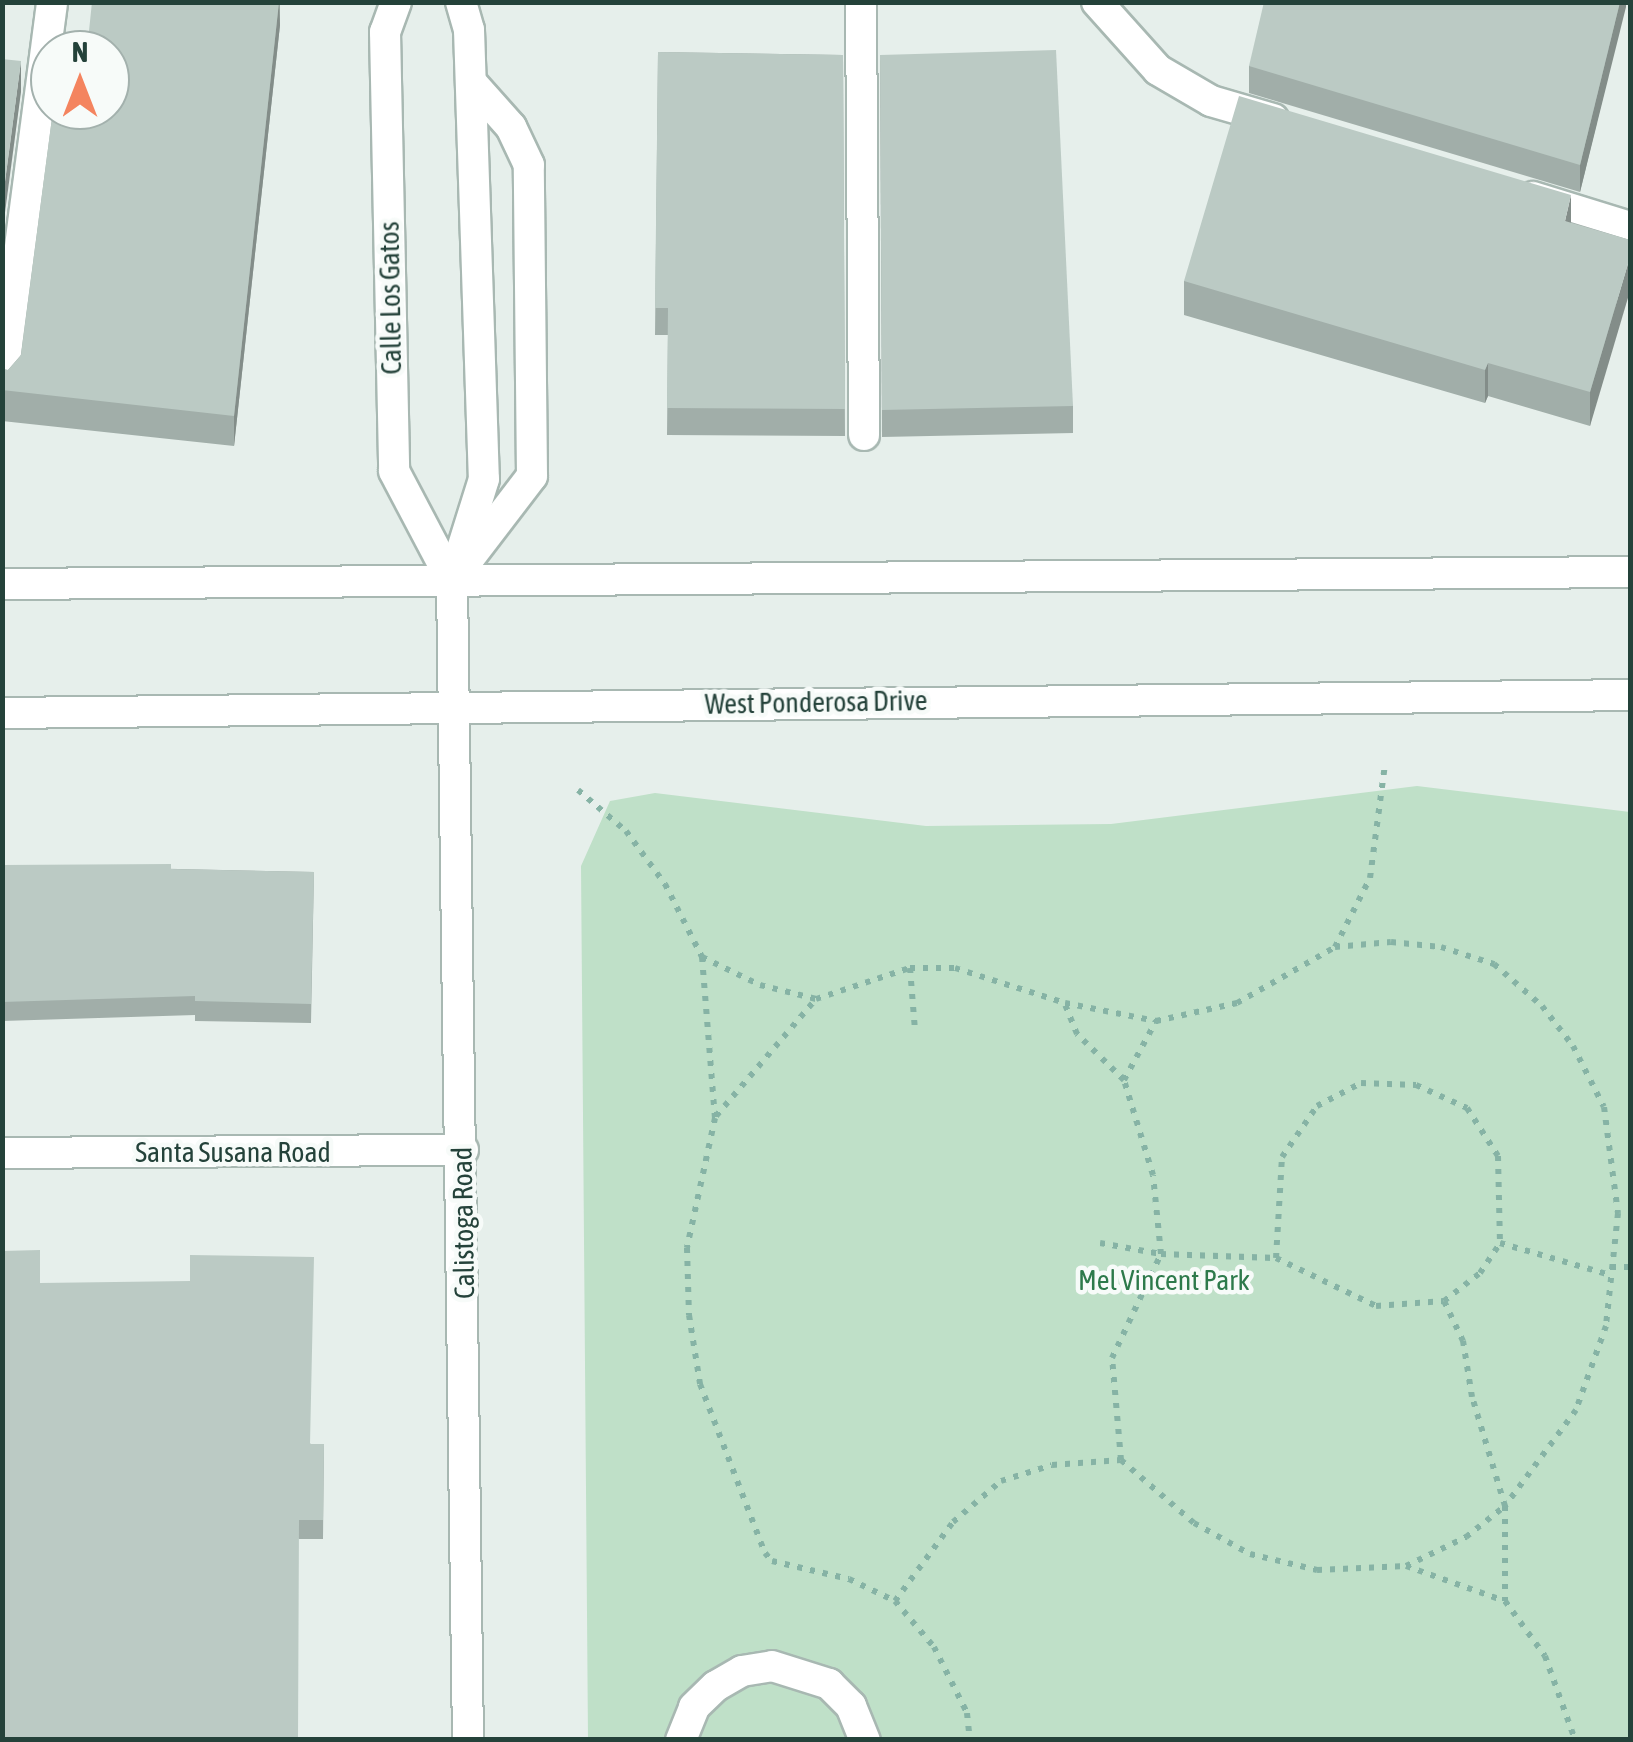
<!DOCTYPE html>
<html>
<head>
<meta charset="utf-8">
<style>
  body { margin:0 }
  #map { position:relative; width:1633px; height:1742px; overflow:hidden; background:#e6efeb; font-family:"Asap Condensed",sans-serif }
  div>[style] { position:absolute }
  .green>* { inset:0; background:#bfe0c8 }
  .path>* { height:6px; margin-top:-3px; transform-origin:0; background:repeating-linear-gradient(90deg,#86b3a5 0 5px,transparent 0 13px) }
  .roads { filter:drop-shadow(2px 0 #a8b8b2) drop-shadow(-2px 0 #a8b8b2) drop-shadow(0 2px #a8b8b2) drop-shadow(0 -2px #a8b8b2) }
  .lane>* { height:30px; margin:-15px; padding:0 15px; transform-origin:15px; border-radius:15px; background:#fff }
  .street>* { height:30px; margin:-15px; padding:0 15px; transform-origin:15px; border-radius:15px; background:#fff }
  .secondary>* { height:30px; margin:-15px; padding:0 15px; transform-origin:15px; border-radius:15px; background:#fff }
  .wall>* { inset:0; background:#a1aea9 }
  .shaded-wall>* { inset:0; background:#838d89 }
  .building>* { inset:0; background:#bbcac4 }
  span { translate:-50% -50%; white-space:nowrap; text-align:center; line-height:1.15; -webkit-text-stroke:9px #f7fbf9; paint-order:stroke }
  .street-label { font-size:28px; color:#24423a }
  .park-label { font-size:28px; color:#2d7a4b }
  .frame { position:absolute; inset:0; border:5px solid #24423a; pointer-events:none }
  .north { position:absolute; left:30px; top:30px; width:100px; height:100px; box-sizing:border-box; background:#f7fbf9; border:2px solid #a3b1ad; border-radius:50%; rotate:0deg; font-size:28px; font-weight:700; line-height:40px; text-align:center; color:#24423a }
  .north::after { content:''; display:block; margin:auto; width:35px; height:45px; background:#f4845f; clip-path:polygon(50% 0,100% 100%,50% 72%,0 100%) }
</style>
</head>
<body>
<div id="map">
  <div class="green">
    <i style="clip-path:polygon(1417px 786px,1630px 812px,1630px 1739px,588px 1739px,581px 866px,610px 801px,655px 793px,926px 826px,1111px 824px)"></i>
  </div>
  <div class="path">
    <i style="left:578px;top:790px;width:63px;rotate:40.5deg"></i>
    <i style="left:626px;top:831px;width:66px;rotate:53.7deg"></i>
    <i style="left:665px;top:884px;width:82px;rotate:63.1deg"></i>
    <i style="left:702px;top:957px;width:162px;rotate:85.4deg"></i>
    <i style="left:715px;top:1118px;width:133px;rotate:102.2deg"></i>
    <i style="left:687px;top:1248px;width:67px;rotate:88.3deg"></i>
    <i style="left:689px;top:1315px;width:70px;rotate:80.9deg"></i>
    <i style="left:700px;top:1384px;width:181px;rotate:69deg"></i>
    <i style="left:765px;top:1553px;width:11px;rotate:49deg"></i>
    <i style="left:772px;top:1561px;width:79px;rotate:13.2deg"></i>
    <i style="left:849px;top:1579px;width:51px;rotate:25.6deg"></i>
    <i style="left:895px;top:1601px;width:60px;rotate:49.7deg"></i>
    <i style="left:934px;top:1647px;width:74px;rotate:63.4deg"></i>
    <i style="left:967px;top:1713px;width:27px;rotate:84deg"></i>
    <i style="left:1335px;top:947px;width:77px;rotate:-63.1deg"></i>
    <i style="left:1370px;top:878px;width:115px;rotate:-82.5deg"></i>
    <i style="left:702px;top:957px;width:64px;rotate:25.8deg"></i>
    <i style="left:760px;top:985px;width:58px;rotate:14deg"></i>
    <i style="left:816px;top:999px;width:99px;rotate:-18.3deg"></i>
    <i style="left:910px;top:968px;width:45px"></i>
    <i style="left:955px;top:968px;width:115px;rotate:17.7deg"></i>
    <i style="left:1065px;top:1003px;width:93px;rotate:11.2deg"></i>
    <i style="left:1156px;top:1021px;width:83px;rotate:-12.5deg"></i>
    <i style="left:1237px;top:1003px;width:113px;rotate:-29.7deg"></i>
    <i style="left:1335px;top:947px;width:56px;rotate:-5.1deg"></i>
    <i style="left:1391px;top:942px;width:50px;rotate:5.7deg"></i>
    <i style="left:1441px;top:947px;width:56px;rotate:17.8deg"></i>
    <i style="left:1494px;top:964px;width:64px;rotate:41.2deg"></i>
    <i style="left:1542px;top:1006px;width:51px;rotate:52.2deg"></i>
    <i style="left:1573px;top:1046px;width:68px;rotate:63.1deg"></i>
    <i style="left:1604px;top:1107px;width:107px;rotate:82.5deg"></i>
    <i style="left:1618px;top:1213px;width:114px;rotate:96.1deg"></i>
    <i style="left:1606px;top:1326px;width:89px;rotate:109.7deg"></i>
    <i style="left:1576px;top:1410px;width:119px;rotate:126.5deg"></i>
    <i style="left:1505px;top:1506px;width:95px;rotate:90deg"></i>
    <i style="left:1505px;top:1601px;width:68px;rotate:54deg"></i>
    <i style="left:1545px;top:1656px;width:89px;rotate:70.3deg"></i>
    <i style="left:910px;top:968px;width:62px;rotate:85.4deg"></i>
    <i style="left:1124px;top:1080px;width:67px;rotate:-61.5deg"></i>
    <i style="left:716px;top:1116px;width:153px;rotate:-49.5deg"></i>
    <i style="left:1100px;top:1243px;width:62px;rotate:10.2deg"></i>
    <i style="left:1161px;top:1254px;width:115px;rotate:2deg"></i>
    <i style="left:1276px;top:1258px;width:111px;rotate:25.6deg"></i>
    <i style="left:1376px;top:1306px;width:68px;rotate:-4.2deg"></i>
    <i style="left:1444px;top:1301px;width:46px;rotate:-37.9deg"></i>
    <i style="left:1480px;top:1273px;width:36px;rotate:-56deg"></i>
    <i style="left:1500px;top:1243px;width:115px;rotate:16.2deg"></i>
    <i style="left:1276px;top:1258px;width:101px;rotate:-86.6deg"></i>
    <i style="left:1282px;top:1157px;width:62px;rotate:-55.5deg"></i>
    <i style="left:1317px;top:1106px;width:50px;rotate:-27.6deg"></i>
    <i style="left:1361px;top:1083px;width:55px;rotate:2.1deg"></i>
    <i style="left:1416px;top:1085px;width:56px;rotate:24.3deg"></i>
    <i style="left:1467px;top:1108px;width:57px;rotate:57.1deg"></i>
    <i style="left:1498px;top:1156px;width:87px;rotate:88.7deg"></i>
    <i style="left:1611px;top:1267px;width:19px"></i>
    <i style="left:1121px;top:1460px;width:96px;rotate:40.8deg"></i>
    <i style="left:1194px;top:1523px;width:64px;rotate:29deg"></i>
    <i style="left:1250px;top:1554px;width:69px;rotate:13.4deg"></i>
    <i style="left:1317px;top:1570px;width:89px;rotate:-2.6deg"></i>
    <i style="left:1406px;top:1566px;width:105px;rotate:19.5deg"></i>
    <i style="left:1406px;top:1566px;width:67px;rotate:-25.8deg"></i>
    <i style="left:1466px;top:1537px;width:50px;rotate:-38.5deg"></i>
    <i style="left:1505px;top:1506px;width:114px;rotate:-106.8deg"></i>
    <i style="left:1472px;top:1397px;width:57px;rotate:-99.1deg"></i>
    <i style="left:1463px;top:1341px;width:44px;rotate:-115.4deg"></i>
    <i style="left:895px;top:1601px;width:98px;rotate:-53.7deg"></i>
    <i style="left:953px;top:1522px;width:63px;rotate:-40.5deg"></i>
    <i style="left:1001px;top:1481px;width:53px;rotate:-17.4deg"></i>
    <i style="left:1052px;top:1465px;width:69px;rotate:-4.1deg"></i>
    <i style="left:1121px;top:1460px;width:102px;rotate:-95deg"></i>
    <i style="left:1112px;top:1358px;width:115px;rotate:-64.8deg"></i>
    <i style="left:1161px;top:1254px;width:79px;rotate:-95.8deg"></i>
    <i style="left:1153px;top:1175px;width:99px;rotate:-107deg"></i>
    <i style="left:1124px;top:1080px;width:66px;rotate:-135.6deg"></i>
    <i style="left:1077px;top:1034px;width:31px;rotate:-112deg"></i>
  </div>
  <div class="roads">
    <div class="lane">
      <i style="left:861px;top:2px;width:433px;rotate:89.6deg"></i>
      <i style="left:1097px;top:2px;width:91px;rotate:48.1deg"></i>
      <i style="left:1158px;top:70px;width:61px;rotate:30.3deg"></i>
      <i style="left:1211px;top:101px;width:65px;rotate:16.2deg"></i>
      <i style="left:1533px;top:197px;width:102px;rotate:17.2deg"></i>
      <i style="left:2px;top:383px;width:384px;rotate:-82.5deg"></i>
      <i style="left:454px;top:578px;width:128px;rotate:-52.6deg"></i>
      <i style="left:532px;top:476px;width:311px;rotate:-90.6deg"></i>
      <i style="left:529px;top:165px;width:42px;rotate:-115.3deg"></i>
      <i style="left:511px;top:127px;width:60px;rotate:-131.6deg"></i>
      <i style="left:681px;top:1740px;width:35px;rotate:-68deg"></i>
      <i style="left:694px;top:1707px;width:30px;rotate:-44deg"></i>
      <i style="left:716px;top:1686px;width:30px;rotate:-30deg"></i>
      <i style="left:742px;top:1671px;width:30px;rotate:-9deg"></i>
      <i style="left:772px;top:1666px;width:60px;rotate:17.5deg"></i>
      <i style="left:829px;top:1684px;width:31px;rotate:45deg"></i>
      <i style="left:851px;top:1706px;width:37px;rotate:68deg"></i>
    </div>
    <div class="street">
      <i style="left:396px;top:2px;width:32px;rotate:110deg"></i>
      <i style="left:385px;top:32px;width:439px;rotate:88.8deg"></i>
      <i style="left:394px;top:471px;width:124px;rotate:62.2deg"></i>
      <i style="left:461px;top:2px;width:29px;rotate:74deg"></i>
      <i style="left:469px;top:30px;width:449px;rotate:88.1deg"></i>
      <i style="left:484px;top:479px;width:107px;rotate:107.4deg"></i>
      <i style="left:452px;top:581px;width:1159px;rotate:89.21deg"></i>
      <i style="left:2px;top:1153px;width:461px;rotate:-0.4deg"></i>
    </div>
    <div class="secondary">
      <i style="left:2px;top:584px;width:1628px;rotate:-0.42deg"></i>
      <i style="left:2px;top:713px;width:1628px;rotate:-0.63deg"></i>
    </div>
  </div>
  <div class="wall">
    <i style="clip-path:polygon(280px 2px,280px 25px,234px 446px,2px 421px,2px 369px,8px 370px,21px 355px)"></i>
    <i style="clip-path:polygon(1626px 2px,1580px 192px,1249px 93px,1249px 66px)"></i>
    <i style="clip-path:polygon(658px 52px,843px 55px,845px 436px,667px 435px,668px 335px,655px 335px)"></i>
    <i style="clip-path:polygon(880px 55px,1073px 406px,1073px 433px,882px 437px)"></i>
    <i style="clip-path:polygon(1571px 222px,1630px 240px,1590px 426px,1488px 396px,1485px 403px,1184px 315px,1184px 281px)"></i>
    <i style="clip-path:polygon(2px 865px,314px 872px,311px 1023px,195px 1021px,195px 1015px,2px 1021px)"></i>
    <i style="clip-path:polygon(40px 1283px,311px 1444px,324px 1444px,323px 1539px,299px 1539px)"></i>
  </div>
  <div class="shaded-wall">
    <i style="clip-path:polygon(279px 2px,280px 25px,234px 446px,234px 416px)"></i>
    <i style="clip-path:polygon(1620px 2px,1626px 2px,1626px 7px,1580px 192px,1580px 165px)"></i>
    <i style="clip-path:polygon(21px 61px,21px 92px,2px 235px,2px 204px)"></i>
    <i style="clip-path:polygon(1571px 195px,1571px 229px,1565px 221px)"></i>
    <i style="clip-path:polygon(1630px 257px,1630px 291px,1590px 426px,1590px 392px)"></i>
    <i style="clip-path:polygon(1488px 363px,1488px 396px,1485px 403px,1485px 370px)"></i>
  </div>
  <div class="building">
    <i style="clip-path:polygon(92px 2px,279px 2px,234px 416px,2px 390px,2px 369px,8px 370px,21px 355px,53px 110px,110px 110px,110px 50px,87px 50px)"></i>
    <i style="clip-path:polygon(1264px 2px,1620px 2px,1580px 165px,1249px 66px)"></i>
    <i style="clip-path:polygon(1056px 50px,1073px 406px,882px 410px,880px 55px)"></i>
    <i style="clip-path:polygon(658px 52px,843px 55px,845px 409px,667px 408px,668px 308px,655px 308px)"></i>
    <i style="clip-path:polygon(2px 59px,21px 61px,2px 204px)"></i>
    <i style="clip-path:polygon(1239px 96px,1571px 195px,1565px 221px,1630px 240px,1630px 257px,1590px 392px,1488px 363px,1485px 370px,1184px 281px)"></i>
    <i style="clip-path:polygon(171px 864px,171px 869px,314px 872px,311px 1004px,195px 1001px,195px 996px,2px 1002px,2px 865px)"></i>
    <i style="clip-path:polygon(40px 1250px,40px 1283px,190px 1281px,190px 1255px,314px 1257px,310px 1444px,324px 1444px,323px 1520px,299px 1520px,298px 1740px,2px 1740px,2px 1251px)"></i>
  </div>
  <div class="street-label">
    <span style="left:390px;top:298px;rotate:-91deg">Calle Los Gatos</span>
    <span style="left:816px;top:702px;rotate:-1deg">West Ponderosa Drive</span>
    <span style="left:233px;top:1152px">Santa Susana Road</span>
    <span style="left:463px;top:1223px;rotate:-91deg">Calistoga Road</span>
  </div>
  <div class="park-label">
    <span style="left:1164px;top:1280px">Mel Vincent Park</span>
  </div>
  <div class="frame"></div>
  <div class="north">N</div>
</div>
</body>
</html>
